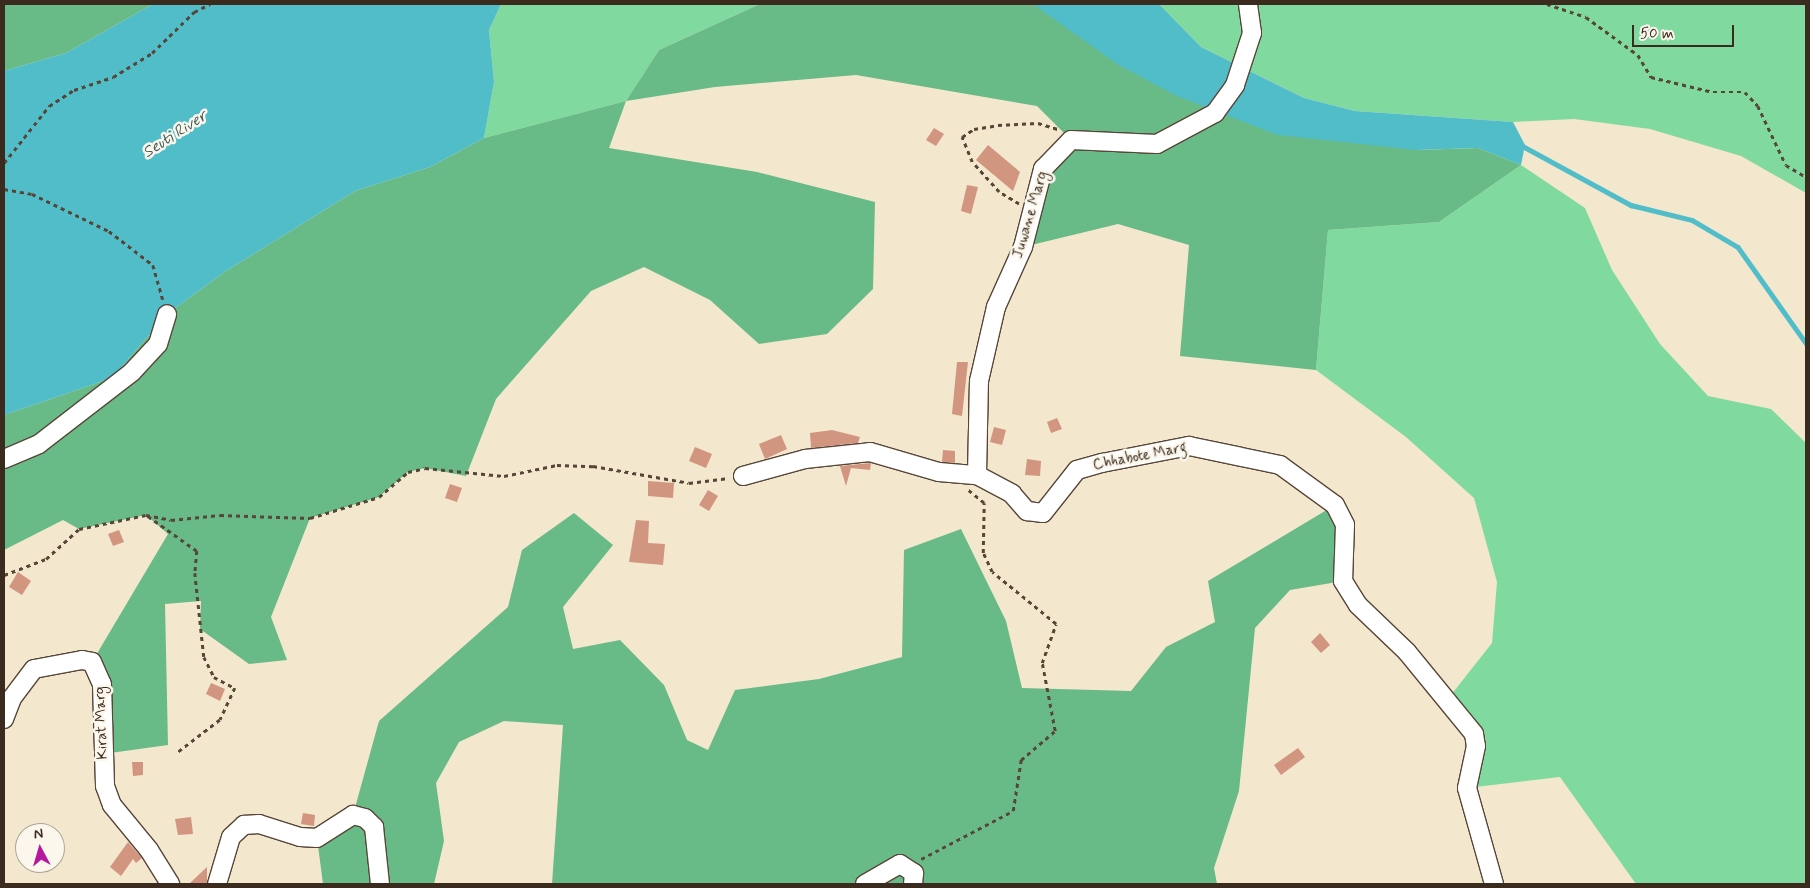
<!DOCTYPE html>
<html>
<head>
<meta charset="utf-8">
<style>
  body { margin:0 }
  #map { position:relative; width:1810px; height:888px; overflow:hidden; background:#f3e7ce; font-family:Mynerve,sans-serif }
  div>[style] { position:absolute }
  .green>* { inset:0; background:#80daa0 }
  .forest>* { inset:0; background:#68ba86 }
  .water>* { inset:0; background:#50bdc9 }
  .stream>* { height:4.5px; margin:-2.25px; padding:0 2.25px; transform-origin:2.25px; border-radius:2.25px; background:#50bdc9 }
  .building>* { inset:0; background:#d19580 }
  .path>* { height:2.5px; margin-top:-1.25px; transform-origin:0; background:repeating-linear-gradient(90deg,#574638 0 4px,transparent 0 8px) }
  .roads { filter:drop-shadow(1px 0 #574638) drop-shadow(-1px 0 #574638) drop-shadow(0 1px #574638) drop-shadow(0 -1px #574638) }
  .minor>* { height:18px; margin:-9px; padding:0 9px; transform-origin:9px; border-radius:9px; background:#fff }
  span { translate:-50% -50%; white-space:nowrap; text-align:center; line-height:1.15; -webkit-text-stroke:5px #fbf7ec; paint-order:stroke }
  .street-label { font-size:15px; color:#3b2a1e }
  .water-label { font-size:16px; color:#425d5a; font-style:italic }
  .frame { position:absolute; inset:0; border:5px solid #3b2a1e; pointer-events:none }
  .north { position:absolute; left:15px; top:823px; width:50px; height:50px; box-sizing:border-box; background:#fbf7ec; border:1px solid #aea59a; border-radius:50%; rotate:354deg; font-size:14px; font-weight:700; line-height:20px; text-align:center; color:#3b2a1e }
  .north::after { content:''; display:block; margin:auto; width:18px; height:22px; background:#b5179e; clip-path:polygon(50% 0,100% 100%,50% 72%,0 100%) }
  .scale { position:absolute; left:1632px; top:25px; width:102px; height:22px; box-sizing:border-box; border:2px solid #3b2a1e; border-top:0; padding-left:6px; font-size:15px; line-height:18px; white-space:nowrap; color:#3b2a1e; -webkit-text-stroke:4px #fbf7ec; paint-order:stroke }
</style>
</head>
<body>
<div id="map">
  <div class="green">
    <i style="clip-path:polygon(501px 4px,760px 4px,659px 50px,626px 101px,484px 138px,494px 82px,489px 30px)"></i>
    <i style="clip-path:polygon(1159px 4px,1806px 4px,1806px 193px,1741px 156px,1650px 129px,1574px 119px,1513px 122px,1355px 111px,1304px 98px,1201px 47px)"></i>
    <i style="clip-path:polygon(1521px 165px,1585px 208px,1612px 270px,1660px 344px,1708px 396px,1771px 409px,1806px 443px,1806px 884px,1636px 884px,1560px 777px,1467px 788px,1476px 746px,1447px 700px,1492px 643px,1497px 582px,1474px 498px,1406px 437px,1316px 370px,1328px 230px,1439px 222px)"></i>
  </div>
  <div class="forest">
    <i style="clip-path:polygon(4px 4px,153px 4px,66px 53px,4px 71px)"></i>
    <i style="clip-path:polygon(760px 4px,1033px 4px,1060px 20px,1416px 150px,1478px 148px,1521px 165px,1439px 222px,1328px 230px,1316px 370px,1180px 356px,1189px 245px,1118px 224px,1023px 247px,1030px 208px,1071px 140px,1037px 106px,856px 75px,715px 87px,626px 101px,609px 148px,757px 172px,875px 202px,873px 289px,827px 334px,759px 344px,710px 300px,644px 267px,591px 291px,496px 399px,466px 476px,425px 468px,408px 472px,379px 497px,310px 518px,271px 617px,287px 660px,249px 664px,200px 629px,201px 601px,165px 604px,168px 745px,103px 754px,92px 662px,168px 534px,146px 515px,79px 529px,63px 520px,4px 550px,4px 415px,112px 378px,167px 314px,226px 271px,355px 191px,430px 167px,484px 138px,626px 101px,659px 50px)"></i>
    <i style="clip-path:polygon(1335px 505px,1343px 581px,1290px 590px,1255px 628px,1239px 791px,1214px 868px,1217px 884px,552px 884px,563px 725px,504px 721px,459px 742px,436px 783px,444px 841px,434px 884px,323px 884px,317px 838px,353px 815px,379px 721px,508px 607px,522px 550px,574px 513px,613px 545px,563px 607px,573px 649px,620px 640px,664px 685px,687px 740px,708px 750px,735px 690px,819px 679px,902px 657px,904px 550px,961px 529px,1006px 621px,1022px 688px,1131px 691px,1166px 647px,1215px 622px,1208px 581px)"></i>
  </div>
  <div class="water">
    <i style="clip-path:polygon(153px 4px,501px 4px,489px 30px,494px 82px,484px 138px,430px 167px,355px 191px,226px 271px,167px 314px,112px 378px,4px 415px,4px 71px,66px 53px)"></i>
    <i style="clip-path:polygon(1033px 4px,1159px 4px,1201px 47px,1304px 98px,1355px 111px,1513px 122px,1525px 145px,1521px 165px,1478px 148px,1416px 150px,1278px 135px,1177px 96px,1117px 64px)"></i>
  </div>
  <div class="stream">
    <i style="left:1519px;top:144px;width:128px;rotate:28.6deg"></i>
    <i style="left:1631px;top:205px;width:63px;rotate:13.8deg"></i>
    <i style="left:1692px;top:220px;width:53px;rotate:30.4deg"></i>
    <i style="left:1738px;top:247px;width:118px;rotate:54.7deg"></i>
  </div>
  <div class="building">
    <i style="clip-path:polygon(934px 128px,944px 134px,936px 146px,926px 140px)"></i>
    <i style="clip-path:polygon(988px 145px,1020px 172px,1013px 191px,976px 160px)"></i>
    <i style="clip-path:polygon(967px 185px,978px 187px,971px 214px,961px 211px)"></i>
    <i style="clip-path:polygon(957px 362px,968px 362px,962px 416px,952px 414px)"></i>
    <i style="clip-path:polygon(1057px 418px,1062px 429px,1051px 433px,1047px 422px)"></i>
    <i style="clip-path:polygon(994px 427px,1006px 430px,1002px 445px,990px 442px)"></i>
    <i style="clip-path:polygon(832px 430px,860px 437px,858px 443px,811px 448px,810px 433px)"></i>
    <i style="clip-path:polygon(781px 435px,787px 449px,765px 459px,759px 444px)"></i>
    <i style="clip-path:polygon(695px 447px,712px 454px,706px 468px,689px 461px)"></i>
    <i style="clip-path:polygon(943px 450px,955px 451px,955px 463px,942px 462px)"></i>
    <i style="clip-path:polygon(1027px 459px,1041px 461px,1040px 476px,1025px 475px)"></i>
    <i style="clip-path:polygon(871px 463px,870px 470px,851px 468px,846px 486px,840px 466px)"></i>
    <i style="clip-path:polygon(648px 481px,674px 483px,673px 498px,648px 496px)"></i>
    <i style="clip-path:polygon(450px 484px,462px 488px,457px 502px,445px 498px)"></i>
    <i style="clip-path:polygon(708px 490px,718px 496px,709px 511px,699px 505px)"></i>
    <i style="clip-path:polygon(636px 520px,649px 521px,648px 543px,665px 544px,663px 565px,629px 562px)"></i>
    <i style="clip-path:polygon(119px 530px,124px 542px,113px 546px,108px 534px)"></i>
    <i style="clip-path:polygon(18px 572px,31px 581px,22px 595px,9px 587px)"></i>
    <i style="clip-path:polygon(1320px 633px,1330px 645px,1321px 653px,1311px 642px)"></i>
    <i style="clip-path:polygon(211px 683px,225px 689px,220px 701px,206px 694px)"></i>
    <i style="clip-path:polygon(1298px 748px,1305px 757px,1281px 775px,1274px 765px)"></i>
    <i style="clip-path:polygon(132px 762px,143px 762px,143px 775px,133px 776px)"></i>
    <i style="clip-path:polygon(303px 813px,315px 815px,314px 826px,301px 824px)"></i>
    <i style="clip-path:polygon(191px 817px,193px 834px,178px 835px,175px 819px)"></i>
    <i style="clip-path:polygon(128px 842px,142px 858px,136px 863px,133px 859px,121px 876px,110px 867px)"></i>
    <i style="clip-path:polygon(207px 867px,207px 884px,189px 884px)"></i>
  </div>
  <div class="path">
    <i style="left:1547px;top:4px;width:41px;rotate:18.4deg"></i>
    <i style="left:1586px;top:17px;width:64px;rotate:36.2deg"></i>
    <i style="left:1638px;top:55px;width:26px;rotate:59deg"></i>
    <i style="left:1651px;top:77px;width:64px;rotate:13.6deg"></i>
    <i style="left:1713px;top:92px;width:32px"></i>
    <i style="left:1745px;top:92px;width:19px;rotate:47deg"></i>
    <i style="left:1758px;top:106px;width:65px;rotate:64.6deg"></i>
    <i style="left:1786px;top:165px;width:23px;rotate:31deg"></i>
    <i style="left:4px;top:163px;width:73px;rotate:-51.7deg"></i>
    <i style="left:49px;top:106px;width:30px;rotate:-33deg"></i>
    <i style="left:74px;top:90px;width:41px;rotate:-18.4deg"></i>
    <i style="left:113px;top:77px;width:46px;rotate:-31.6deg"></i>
    <i style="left:152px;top:53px;width:59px;rotate:-44.3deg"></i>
    <i style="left:194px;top:12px;width:18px;rotate:-27deg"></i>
    <i style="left:4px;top:189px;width:28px;rotate:10deg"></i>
    <i style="left:32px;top:194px;width:85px;rotate:25.7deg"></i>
    <i style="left:109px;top:231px;width:56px;rotate:37.7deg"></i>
    <i style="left:153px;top:265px;width:36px;rotate:74deg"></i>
    <i style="left:1019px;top:204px;width:23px;rotate:-149deg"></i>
    <i style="left:999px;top:192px;width:40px;rotate:-132deg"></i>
    <i style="left:972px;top:162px;width:27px;rotate:-112deg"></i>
    <i style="left:962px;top:137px;width:14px;rotate:-34deg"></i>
    <i style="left:974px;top:129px;width:24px;rotate:-9deg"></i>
    <i style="left:998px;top:125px;width:40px;rotate:-2.9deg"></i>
    <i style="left:1038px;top:123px;width:24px;rotate:17deg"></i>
    <i style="left:148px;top:516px;width:60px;rotate:35.5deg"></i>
    <i style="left:197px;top:551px;width:22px;rotate:95deg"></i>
    <i style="left:195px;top:573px;width:84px;rotate:83.9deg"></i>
    <i style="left:204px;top:657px;width:22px;rotate:63deg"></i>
    <i style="left:214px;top:677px;width:24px;rotate:28deg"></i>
    <i style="left:235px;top:688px;width:35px;rotate:115deg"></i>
    <i style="left:220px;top:720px;width:54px;rotate:142.5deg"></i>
    <i style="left:4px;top:575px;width:45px;rotate:-20.9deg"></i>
    <i style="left:46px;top:559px;width:45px;rotate:-42.3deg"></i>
    <i style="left:79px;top:529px;width:68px;rotate:-11.8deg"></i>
    <i style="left:146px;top:515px;width:25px;rotate:11deg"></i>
    <i style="left:171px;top:520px;width:49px;rotate:-5.8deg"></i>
    <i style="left:220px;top:515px;width:90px;rotate:1.9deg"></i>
    <i style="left:310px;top:518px;width:72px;rotate:-16.9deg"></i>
    <i style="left:379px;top:497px;width:38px;rotate:-41deg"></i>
    <i style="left:408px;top:472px;width:17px;rotate:-13deg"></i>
    <i style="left:425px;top:468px;width:79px;rotate:5.8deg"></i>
    <i style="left:504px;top:476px;width:54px;rotate:-11.7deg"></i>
    <i style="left:557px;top:465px;width:36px;rotate:2deg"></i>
    <i style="left:593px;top:466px;width:97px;rotate:10deg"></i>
    <i style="left:689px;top:483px;width:40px;rotate:-7.1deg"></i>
    <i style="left:921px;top:859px;width:104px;rotate:-27.6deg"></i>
    <i style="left:1013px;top:811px;width:52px;rotate:-81.1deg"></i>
    <i style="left:1021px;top:760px;width:45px;rotate:-40.5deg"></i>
    <i style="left:1055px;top:731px;width:69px;rotate:-100.8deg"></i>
    <i style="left:1042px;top:663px;width:41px;rotate:-70.3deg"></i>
    <i style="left:1056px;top:624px;width:82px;rotate:-140.9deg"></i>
    <i style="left:992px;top:572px;width:21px;rotate:-115deg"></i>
    <i style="left:983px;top:553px;width:50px;rotate:-88.9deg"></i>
    <i style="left:984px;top:503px;width:21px;rotate:-141deg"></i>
  </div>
  <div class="roads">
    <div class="minor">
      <i style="left:4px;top:459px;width:38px;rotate:-23deg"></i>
      <i style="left:39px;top:444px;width:118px;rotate:-37.7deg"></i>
      <i style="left:132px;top:372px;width:38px;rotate:-47deg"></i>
      <i style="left:158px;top:344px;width:31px;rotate:-73deg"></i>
      <i style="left:977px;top:475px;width:94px;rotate:-88.8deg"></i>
      <i style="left:979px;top:381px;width:76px;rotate:-77.1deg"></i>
      <i style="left:996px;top:307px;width:66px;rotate:-65.8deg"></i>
      <i style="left:1023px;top:247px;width:81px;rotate:-75.6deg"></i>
      <i style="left:1043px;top:169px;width:40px;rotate:-46deg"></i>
      <i style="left:1071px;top:140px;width:86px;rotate:2.7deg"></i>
      <i style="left:1157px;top:144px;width:66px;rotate:-28.1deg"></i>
      <i style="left:1215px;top:113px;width:34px;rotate:-54deg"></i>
      <i style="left:1235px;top:85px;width:55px;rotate:-71.9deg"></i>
      <i style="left:1252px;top:33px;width:29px;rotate:-98deg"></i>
      <i style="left:743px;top:476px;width:64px;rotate:-15.3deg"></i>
      <i style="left:805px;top:459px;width:65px;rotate:-6.1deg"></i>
      <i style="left:870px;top:452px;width:72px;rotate:16.2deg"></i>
      <i style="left:939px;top:472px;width:38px;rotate:5deg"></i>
      <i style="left:977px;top:475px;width:40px;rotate:28deg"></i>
      <i style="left:1012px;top:494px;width:23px;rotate:49deg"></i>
      <i style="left:1027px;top:511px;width:16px;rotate:7deg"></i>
      <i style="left:1043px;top:513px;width:55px;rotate:-51.7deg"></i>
      <i style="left:1077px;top:470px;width:26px;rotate:-16deg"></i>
      <i style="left:1102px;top:463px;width:89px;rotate:-11.1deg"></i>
      <i style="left:1189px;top:446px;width:93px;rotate:11.8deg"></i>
      <i style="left:1280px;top:465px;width:68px;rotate:36deg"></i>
      <i style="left:1335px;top:505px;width:22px;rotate:63deg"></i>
      <i style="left:1345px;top:525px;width:56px;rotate:92deg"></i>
      <i style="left:1343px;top:581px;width:28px;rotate:58deg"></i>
      <i style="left:1358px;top:605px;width:68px;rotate:43.8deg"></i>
      <i style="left:1407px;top:652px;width:106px;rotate:50.7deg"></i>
      <i style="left:1474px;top:734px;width:12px;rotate:81deg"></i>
      <i style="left:1476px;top:746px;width:43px;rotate:102.1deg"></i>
      <i style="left:1467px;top:788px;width:100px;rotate:74.3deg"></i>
      <i style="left:4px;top:719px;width:22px;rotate:-69deg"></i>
      <i style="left:12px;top:698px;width:36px;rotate:-53deg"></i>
      <i style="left:34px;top:669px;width:49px;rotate:-10.6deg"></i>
      <i style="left:82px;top:660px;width:10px;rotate:11deg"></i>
      <i style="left:92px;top:662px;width:24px;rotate:66deg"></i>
      <i style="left:102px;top:684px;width:102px;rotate:88.3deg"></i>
      <i style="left:105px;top:786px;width:20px;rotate:70deg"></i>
      <i style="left:112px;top:805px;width:58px;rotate:50.6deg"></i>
      <i style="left:149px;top:850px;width:40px;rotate:58deg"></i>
      <i style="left:217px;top:884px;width:49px;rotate:-73.4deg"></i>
      <i style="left:231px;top:837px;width:18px;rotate:-43deg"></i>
      <i style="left:244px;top:825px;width:15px;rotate:-4deg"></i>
      <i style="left:259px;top:824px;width:43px;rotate:17.6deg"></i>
      <i style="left:300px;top:837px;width:17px;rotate:3deg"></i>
      <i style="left:317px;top:838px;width:43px;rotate:-32.6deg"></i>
      <i style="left:353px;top:815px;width:12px;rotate:14deg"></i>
      <i style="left:365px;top:818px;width:13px;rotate:45deg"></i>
      <i style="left:374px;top:827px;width:57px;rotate:84deg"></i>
      <i style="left:865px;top:884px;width:40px;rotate:-29.7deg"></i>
      <i style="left:900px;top:864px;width:17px;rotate:33deg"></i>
      <i style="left:914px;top:873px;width:11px;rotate:95deg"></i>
    </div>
  </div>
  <div class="street-label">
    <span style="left:1031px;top:215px;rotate:-73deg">Juwane Marg</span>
    <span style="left:1140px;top:457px;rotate:-11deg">Chhabote Marg</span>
    <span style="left:102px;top:723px;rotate:-92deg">Kirat Marg</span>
  </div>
  <div class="water-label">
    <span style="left:175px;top:135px;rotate:-33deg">Seuti River</span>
  </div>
  <div class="frame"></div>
  <div class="north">N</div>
  <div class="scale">50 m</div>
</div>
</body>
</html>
